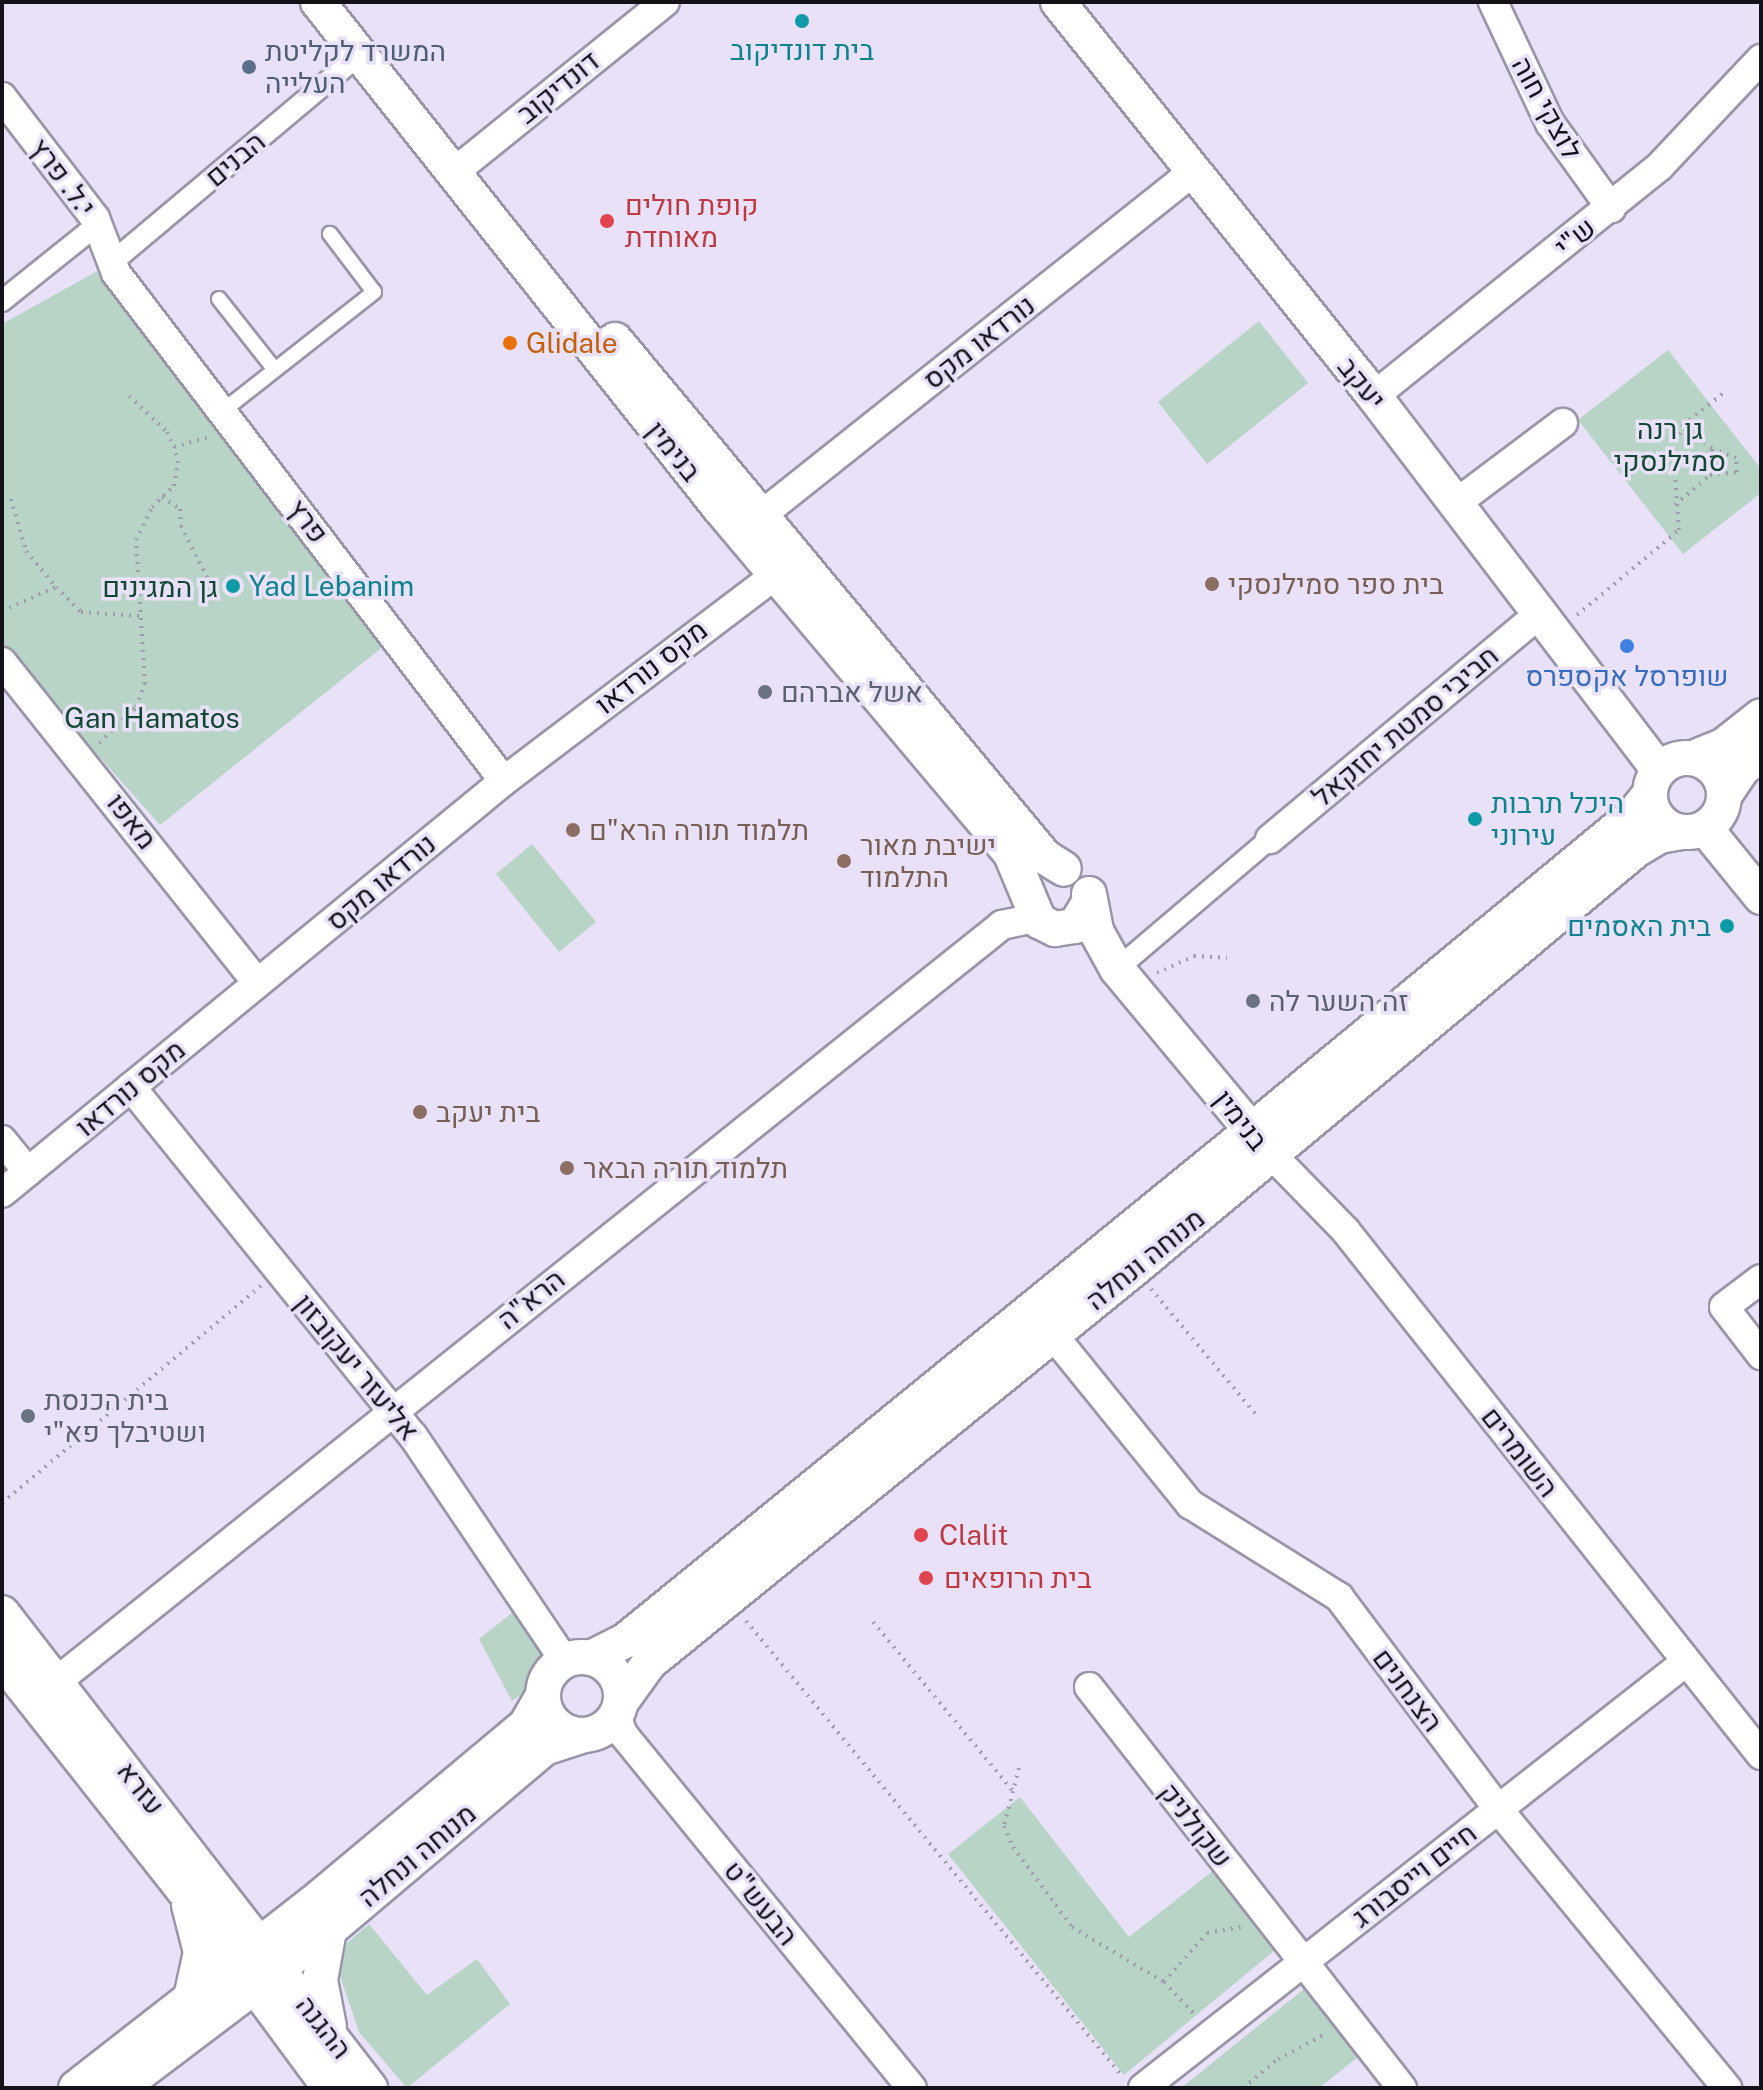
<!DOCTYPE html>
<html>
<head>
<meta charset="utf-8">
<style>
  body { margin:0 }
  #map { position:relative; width:1763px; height:2090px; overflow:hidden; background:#e8e1f7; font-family:"Public Sans",Heebo,sans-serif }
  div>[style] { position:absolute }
  .green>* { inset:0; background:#b8d4c6 }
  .path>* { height:4px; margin-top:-2px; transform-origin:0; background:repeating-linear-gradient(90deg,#a19cad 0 2px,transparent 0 8px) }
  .roads { filter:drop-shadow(2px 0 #9a94a8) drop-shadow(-2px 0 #9a94a8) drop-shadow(0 2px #9a94a8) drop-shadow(0 -2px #9a94a8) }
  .service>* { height:14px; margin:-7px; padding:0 7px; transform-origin:7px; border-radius:7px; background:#fff }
  .pedestrian>* { height:20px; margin:-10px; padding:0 10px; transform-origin:10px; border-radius:10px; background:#fff }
  .minor>* { height:28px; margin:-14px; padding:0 14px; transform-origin:14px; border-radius:14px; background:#fff }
  .tertiary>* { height:34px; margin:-17px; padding:0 17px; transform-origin:17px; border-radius:17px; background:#fff }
  .tertiary>.ring { margin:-17px; padding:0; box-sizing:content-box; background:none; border:34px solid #fff; border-radius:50% }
  .dots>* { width:22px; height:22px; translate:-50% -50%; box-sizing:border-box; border:4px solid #e8e1f7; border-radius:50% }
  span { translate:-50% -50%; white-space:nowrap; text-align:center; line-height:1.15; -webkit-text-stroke:7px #e8e1f7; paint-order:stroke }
  .culture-label { font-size:28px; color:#0d838f }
  .left { translate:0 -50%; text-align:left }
  .right { translate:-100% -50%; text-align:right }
  .service-label { font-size:28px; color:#4e5e75 }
  .street-label { font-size:28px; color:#141119 }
  .health-label { font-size:28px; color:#be3a42 }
  .food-label { font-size:28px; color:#c56008 }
  .park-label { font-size:28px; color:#114733 }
  .education-label { font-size:28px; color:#785e54 }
  .shop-label { font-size:28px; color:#366cbe }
  .worship-label { font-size:28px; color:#5b616d }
  .frame { position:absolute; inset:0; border:4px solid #141119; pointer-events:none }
</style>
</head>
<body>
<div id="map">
  <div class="green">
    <i style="clip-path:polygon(110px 264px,395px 637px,160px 825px,2px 647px,2px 324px)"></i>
    <i style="clip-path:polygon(1259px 321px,1308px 383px,1207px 464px,1158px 402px)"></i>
    <i style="clip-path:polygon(1668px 350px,1761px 469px,1761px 493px,1683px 554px,1578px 420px)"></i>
    <i style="clip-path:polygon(532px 844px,596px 922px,559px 952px,496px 874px)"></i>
    <i style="clip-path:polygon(512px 1613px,558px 1666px,512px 1701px,479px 1639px)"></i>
    <i style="clip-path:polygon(1020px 1797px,1129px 1937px,1214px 1870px,1275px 1950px,1124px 2075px,948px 1854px)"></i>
    <i style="clip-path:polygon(369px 1924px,427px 1995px,477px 1959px,510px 2004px,407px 2088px,359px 2032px,339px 1973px,347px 1943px)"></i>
    <i style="clip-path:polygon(1304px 1989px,1358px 2057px,1319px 2088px,1181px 2088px)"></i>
  </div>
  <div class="path">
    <i style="left:129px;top:396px;width:52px;rotate:43.5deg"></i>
    <i style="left:167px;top:432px;width:17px;rotate:65deg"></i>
    <i style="left:1710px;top:475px;width:27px;rotate:-6deg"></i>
    <i style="left:1737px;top:472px;width:14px;rotate:-94deg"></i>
    <i style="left:1736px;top:458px;width:24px;rotate:-158deg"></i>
    <i style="left:162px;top:497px;width:22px;rotate:34deg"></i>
    <i style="left:180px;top:509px;width:17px;rotate:87deg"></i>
    <i style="left:181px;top:526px;width:82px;rotate:63.1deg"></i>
    <i style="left:11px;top:499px;width:54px;rotate:73.9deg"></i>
    <i style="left:26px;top:551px;width:47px;rotate:50.2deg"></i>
    <i style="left:1675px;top:505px;width:46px;rotate:-40.6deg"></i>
    <i style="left:1710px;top:475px;width:27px;rotate:-86deg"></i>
    <i style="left:1712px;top:448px;width:36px;rotate:-143deg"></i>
    <i style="left:2px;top:611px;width:59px;rotate:-24deg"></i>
    <i style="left:56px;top:587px;width:35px;rotate:45deg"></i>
    <i style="left:81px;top:612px;width:59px;rotate:3.9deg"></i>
    <i style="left:1577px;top:615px;width:133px;rotate:-39.8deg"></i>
    <i style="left:1679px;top:530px;width:81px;rotate:-94.2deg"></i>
    <i style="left:1673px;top:449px;width:26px;rotate:-67deg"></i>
    <i style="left:1683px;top:425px;width:55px;rotate:-38.3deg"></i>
    <i style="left:99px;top:743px;width:52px;rotate:-44.2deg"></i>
    <i style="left:136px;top:707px;width:25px;rotate:-69deg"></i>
    <i style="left:145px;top:684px;width:144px;rotate:-93.6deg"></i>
    <i style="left:136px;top:540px;width:37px;rotate:-64deg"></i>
    <i style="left:152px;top:507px;width:30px;rotate:-44deg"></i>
    <i style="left:174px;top:486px;width:23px;rotate:-80deg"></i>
    <i style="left:178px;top:463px;width:16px;rotate:-104deg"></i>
    <i style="left:174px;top:447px;width:36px;rotate:-16deg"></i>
    <i style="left:1157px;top:973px;width:41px;rotate:-24.7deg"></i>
    <i style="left:1194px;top:956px;width:33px;rotate:3deg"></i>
    <i style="left:1151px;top:1289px;width:168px;rotate:50.1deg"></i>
    <i style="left:2px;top:1503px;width:338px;rotate:-40deg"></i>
    <i style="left:746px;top:1621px;width:592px;rotate:50.42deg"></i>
    <i style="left:873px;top:1622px;width:219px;rotate:50.4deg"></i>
    <i style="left:1019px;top:1768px;width:60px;rotate:104.5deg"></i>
    <i style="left:1004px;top:1826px;width:23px;rotate:67deg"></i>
    <i style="left:1013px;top:1847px;width:99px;rotate:53.6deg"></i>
    <i style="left:1072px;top:1927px;width:107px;rotate:30.9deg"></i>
    <i style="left:1164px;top:1982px;width:47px;rotate:46.7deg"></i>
    <i style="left:1164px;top:1982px;width:65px;rotate:-48.7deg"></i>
    <i style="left:1207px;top:1933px;width:39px;rotate:-10deg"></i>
    <i style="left:1243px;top:2088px;width:45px;rotate:-39.6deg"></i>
    <i style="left:1278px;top:2059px;width:55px;rotate:-28deg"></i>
  </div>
  <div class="roads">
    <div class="service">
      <i style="left:219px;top:299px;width:90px;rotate:51.7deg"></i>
      <i style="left:224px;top:410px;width:191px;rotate:-38.2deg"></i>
      <i style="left:374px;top:292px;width:73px;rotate:-127.2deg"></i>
    </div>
    <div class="pedestrian">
      <i style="left:110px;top:264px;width:326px;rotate:-40deg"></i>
      <i style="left:2px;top:301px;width:123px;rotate:-38.7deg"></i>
      <i style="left:1117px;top:969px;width:201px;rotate:-40.4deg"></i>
    </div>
    <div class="minor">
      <i style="left:1493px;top:2px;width:134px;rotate:64.8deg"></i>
      <i style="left:1550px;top:123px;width:105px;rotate:54.3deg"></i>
      <i style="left:2px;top:97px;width:153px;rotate:52.5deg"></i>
      <i style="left:95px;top:218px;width:59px;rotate:69.1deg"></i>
      <i style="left:116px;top:273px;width:639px;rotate:52.63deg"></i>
      <i style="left:453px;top:173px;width:272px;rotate:-38.9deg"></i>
      <i style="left:1374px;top:396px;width:367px;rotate:-38.8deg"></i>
      <i style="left:1660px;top:166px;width:147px;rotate:-46.7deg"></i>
      <i style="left:1455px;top:504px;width:135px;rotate:-36.9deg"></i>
      <i style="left:740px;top:510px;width:24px;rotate:7deg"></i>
      <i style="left:764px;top:513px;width:549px;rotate:-38.5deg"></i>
      <i style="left:2px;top:662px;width:410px;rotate:51.5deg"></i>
      <i style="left:1270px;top:839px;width:352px;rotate:-39.9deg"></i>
      <i style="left:131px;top:1087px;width:449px;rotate:51.1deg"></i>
      <i style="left:413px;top:1436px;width:272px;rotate:56deg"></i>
      <i style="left:2px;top:1140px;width:41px;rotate:50.9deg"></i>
      <i style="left:1272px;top:1155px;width:105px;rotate:45.8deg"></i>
      <i style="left:1345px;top:1230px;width:670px;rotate:51.61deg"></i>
      <i style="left:2px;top:1193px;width:649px;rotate:-39.38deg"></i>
      <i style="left:504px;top:781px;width:363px;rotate:-37.2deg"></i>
      <i style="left:1761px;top:1279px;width:46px;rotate:142.9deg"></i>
      <i style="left:1724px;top:1307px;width:61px;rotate:52.4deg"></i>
      <i style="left:1053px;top:1335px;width:218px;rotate:51deg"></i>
      <i style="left:1190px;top:1504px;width:176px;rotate:32deg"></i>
      <i style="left:1339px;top:1597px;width:265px;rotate:53.1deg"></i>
      <i style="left:1498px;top:1809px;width:361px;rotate:50.6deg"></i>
      <i style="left:1089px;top:1687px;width:509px;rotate:52.03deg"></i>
      <i style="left:41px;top:1694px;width:1231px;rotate:-38.67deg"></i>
      <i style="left:1002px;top:925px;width:35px;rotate:-12deg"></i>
      <i style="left:616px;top:1715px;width:20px;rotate:70deg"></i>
      <i style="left:623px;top:1734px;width:457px;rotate:50.8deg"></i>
      <i style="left:1143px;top:2088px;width:690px;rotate:-38.12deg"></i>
    </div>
    <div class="tertiary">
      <i style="left:318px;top:2px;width:645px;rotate:51.55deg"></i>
      <i style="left:719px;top:507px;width:451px;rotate:49.9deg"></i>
      <i style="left:1010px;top:852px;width:75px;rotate:67.2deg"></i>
      <i style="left:1039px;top:921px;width:18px;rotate:27deg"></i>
      <i style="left:1055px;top:929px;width:20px;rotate:-9deg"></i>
      <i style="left:1075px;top:926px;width:29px;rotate:-59deg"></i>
      <i style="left:1058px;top:2px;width:505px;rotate:51.27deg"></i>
      <i style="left:1374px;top:396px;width:470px;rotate:52.7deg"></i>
      <i style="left:615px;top:340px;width:672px;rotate:50.25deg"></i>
      <i style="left:1045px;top:857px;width:22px;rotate:32deg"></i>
      <i class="ring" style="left:1650px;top:758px;width:40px;height:40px"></i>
      <i style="left:1693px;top:758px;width:32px;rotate:-22deg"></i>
      <i style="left:1723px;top:746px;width:48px;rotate:-38.3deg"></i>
      <i style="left:1724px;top:796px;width:32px;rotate:-56deg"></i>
      <i style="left:1742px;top:769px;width:24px;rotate:-38deg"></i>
      <i style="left:1705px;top:828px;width:89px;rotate:50.9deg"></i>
      <i style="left:1089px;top:894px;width:38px;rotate:79deg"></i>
      <i style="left:1096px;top:931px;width:43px;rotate:61.1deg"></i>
      <i style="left:1117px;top:969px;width:234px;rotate:50.2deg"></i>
      <i style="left:2px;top:1613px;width:601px;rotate:52.23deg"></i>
      <i class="ring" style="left:543px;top:1657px;width:44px;height:44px"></i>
      <i style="left:591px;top:1658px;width:39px;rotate:-27deg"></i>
      <i style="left:626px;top:1640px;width:787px;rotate:-39.17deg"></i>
      <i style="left:1236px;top:1143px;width:514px;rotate:-39.55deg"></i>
      <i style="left:1632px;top:816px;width:28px;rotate:-51deg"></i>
      <i style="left:2px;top:1660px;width:292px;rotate:51.7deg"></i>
      <i style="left:183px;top:1889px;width:247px;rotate:53.5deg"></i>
      <i style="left:621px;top:1702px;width:48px;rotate:-54.3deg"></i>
      <i style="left:649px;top:1663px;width:625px;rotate:-39.09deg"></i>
      <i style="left:1134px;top:1269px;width:654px;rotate:-39.85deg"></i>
      <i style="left:1636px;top:850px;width:27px;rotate:-31deg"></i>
      <i style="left:1659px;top:836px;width:22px;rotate:-10deg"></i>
      <i style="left:189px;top:1905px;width:49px;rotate:75.7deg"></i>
      <i style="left:201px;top:1952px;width:47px;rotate:102.3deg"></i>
      <i style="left:329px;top:2027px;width:48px;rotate:-100.8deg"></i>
      <i style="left:320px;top:1980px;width:51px;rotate:-79.8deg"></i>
      <i style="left:76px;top:2088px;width:301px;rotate:-38deg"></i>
      <i style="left:313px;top:1903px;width:278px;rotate:-39.9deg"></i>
      <i style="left:526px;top:1725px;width:34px;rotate:-60deg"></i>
      <i style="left:120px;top:2088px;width:262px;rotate:-37.1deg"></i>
      <i style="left:329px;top:1930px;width:282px;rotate:-40.2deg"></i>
      <i style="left:544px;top:1748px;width:42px;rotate:-18deg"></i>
    </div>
  </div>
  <div class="dots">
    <i style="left:802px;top:21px;background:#0f9aa8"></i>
    <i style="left:249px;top:67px;background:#5c6f8a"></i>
    <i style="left:607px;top:221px;background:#e0444e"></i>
    <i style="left:510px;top:343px;background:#e8710a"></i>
    <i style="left:1212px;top:584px;background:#8d6e63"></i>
    <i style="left:233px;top:586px;background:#0f9aa8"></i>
    <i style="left:1627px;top:646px;background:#3f7fe0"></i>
    <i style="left:765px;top:692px;background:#6b7280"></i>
    <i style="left:1475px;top:819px;background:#0f9aa8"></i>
    <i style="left:573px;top:830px;background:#8d6e63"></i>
    <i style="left:844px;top:861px;background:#8d6e63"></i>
    <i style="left:1727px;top:926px;background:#0f9aa8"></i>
    <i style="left:1253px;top:1001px;background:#6b7280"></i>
    <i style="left:420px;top:1112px;background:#8d6e63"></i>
    <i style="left:567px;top:1168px;background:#8d6e63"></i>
    <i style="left:28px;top:1416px;background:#6b7280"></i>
    <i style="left:921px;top:1535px;background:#e0444e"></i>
    <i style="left:926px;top:1578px;background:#e0444e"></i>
  </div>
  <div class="culture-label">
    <span style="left:802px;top:50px">בית דונדיקוב</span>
    <span class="left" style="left:249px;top:586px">Yad Lebanim</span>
    <span class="left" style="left:1491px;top:819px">היכל תרבות<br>עירוני</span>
    <span class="right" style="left:1711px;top:926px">בית האסמים</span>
  </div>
  <div class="service-label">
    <span class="left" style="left:265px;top:67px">המשרד לקליטת<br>העלייה</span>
  </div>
  <div class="street-label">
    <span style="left:558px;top:87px;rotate:-39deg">דונדיקוב</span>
    <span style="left:1547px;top:108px;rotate:61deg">לוצקי חוה</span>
    <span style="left:235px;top:159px;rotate:-40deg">הבנים</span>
    <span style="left:63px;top:177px;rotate:53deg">י.ל. פרץ</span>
    <span style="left:1575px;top:237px;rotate:-39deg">ש"י</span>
    <span style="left:979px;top:342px;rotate:-38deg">נורדאו מקס</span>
    <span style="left:1362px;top:383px;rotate:51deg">יעקב</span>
    <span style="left:674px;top:451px;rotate:51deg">בנימין</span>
    <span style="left:308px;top:521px;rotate:53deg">פרץ</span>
    <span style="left:651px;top:667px;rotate:-38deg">מקס נורדאו</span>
    <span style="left:1405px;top:726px;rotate:-40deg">חביבי סמטת יחזקאל</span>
    <span style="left:132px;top:821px;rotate:52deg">מאפו</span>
    <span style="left:381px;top:882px;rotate:-40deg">נורדאו מקס</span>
    <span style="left:130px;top:1088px;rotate:-40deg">מקס נורדאו</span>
    <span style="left:1241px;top:1120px;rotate:52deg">בנימין</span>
    <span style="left:1145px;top:1259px;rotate:-39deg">מנוחה ונחלה</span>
    <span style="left:531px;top:1299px;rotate:-39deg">הרא"ה</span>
    <span style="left:357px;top:1367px;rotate:51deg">אליעזר יעקובזון</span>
    <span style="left:1520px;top:1452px;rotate:52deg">השומרים</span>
    <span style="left:1408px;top:1690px;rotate:53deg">הצנחנים</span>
    <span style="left:141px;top:1788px;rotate:53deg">עזרא</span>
    <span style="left:1196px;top:1825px;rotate:52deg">שקולניק</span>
    <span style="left:417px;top:1855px;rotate:-40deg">מנוחה ונחלה</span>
    <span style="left:1414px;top:1875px;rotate:-38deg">חיים וייסבורג</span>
    <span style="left:761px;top:1903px;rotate:51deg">הבעש"ט</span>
    <span style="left:324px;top:2027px;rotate:52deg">ההגנה</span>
  </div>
  <div class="health-label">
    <span class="left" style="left:625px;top:221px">קופת חולים<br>מאוחדת</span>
    <span class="left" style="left:939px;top:1535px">Clalit</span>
    <span class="left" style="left:944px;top:1578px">בית הרופאים</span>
  </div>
  <div class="food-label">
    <span class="left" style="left:526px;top:343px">Glidale</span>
  </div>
  <div class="park-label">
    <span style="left:1670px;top:445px">גן רנה<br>סמילנסקי</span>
    <span style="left:160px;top:587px">גן המגינים</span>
    <span style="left:152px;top:718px">Gan Hamatos</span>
  </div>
  <div class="education-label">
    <span class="left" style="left:1228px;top:584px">בית ספר סמילנסקי</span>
    <span class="left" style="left:589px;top:830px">תלמוד תורה הרא"ם</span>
    <span class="left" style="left:860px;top:861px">ישיבת מאור<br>התלמוד</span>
    <span class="left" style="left:436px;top:1112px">בית יעקב</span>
    <span class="left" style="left:583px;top:1168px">תלמוד תורה הבאר</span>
  </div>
  <div class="shop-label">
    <span style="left:1627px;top:676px">שופרסל אקספרס</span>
  </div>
  <div class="worship-label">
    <span class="left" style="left:781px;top:692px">אשל אברהם</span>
    <span class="left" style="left:1269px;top:1001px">זה השער לה</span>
    <span class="left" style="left:44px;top:1416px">בית הכנסת<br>ושטיבלך פא"י</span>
  </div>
  <div class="frame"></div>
</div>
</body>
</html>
